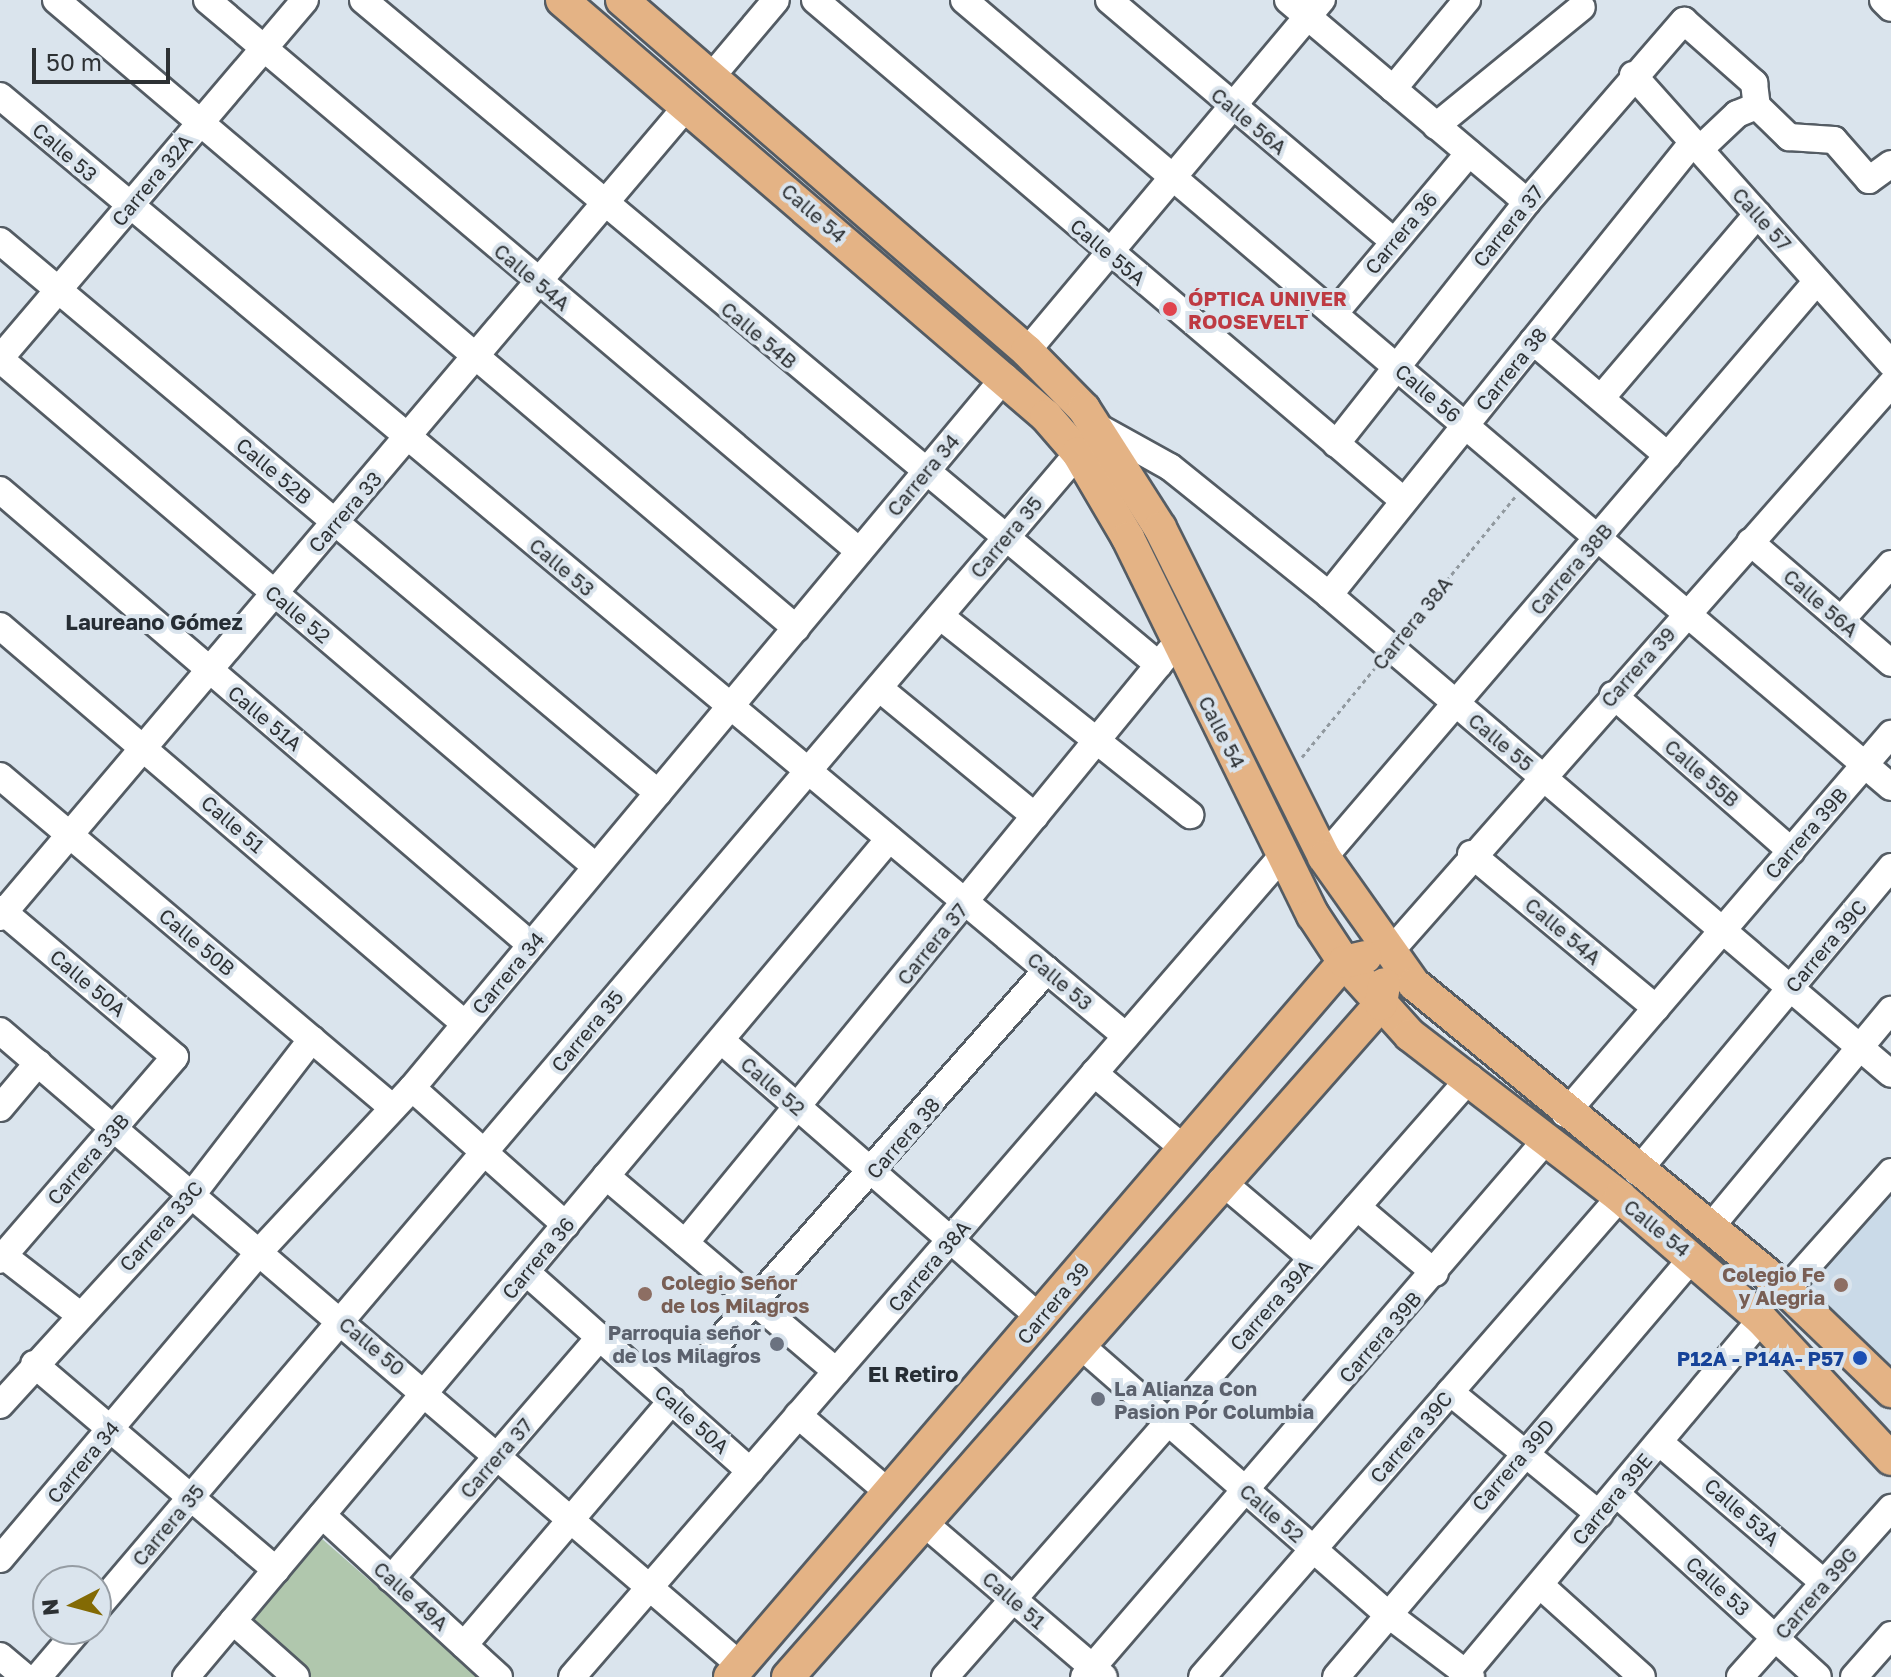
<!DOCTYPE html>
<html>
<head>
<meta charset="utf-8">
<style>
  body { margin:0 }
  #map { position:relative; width:1891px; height:1677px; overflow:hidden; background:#dae4ed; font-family:"Golos Text",sans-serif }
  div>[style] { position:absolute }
  .built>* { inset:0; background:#cadae8 }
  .green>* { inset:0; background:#b0c7ad }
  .path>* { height:3px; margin-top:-1.5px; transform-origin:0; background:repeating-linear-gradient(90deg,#91999f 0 4px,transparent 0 8px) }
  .roads { filter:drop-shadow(2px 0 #545c64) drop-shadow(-2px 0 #545c64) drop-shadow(0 2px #545c64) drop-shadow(0 -2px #545c64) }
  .minor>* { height:26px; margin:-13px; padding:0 13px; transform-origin:13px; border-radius:13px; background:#fff }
  .major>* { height:32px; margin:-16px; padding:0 16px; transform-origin:16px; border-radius:16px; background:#e4b385 }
  .dots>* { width:22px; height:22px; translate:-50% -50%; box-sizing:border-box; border:4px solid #dae4ed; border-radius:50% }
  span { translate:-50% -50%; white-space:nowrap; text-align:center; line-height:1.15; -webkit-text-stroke:8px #dae4ed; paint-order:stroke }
  .street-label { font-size:20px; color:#2d3134 }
  .health-label { font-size:20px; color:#be3a42; font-weight:700 }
  .left { translate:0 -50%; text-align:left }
  .education-label { font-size:20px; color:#785e54; font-weight:700 }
  .right { translate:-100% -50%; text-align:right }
  .worship-label { font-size:20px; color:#5b616d; font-weight:700 }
  .transit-label { font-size:20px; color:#164399; font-weight:700 }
  .neighbourhood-label { font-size:22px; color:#262d34; font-weight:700 }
  .north { position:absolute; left:32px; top:1565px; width:80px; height:80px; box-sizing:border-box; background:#dae4ed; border:2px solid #959ca3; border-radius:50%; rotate:264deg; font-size:22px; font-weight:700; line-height:32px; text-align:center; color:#2d3134 }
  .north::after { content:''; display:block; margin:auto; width:28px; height:36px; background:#836a04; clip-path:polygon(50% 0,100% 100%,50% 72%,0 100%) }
  .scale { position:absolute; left:32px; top:48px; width:138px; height:36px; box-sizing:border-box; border:4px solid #2d3134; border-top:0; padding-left:10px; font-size:24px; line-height:28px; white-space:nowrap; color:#2d3134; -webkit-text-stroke:6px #dae4ed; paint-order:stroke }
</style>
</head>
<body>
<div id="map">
  <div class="built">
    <i style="clip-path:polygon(1891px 1172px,1891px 1391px,1786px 1290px)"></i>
  </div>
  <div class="green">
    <i style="clip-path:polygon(313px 1531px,480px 1677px,309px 1677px,243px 1621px)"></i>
  </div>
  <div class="path">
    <i style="left:1406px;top:630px;width:172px;rotate:-50.7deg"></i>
    <i style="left:1302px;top:757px;width:120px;rotate:-50.7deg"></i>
  </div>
  <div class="roads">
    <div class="minor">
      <i style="left:56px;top:0;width:971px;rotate:40.32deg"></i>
      <i style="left:207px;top:0;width:854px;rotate:40.2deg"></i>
      <i style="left:305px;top:0;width:471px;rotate:130.4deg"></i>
      <i style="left:0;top:359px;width:783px;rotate:40.44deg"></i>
      <i style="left:363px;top:0;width:1037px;rotate:39.88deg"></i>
      <i style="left:815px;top:0;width:773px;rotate:40.38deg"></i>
      <i style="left:964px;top:0;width:1216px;rotate:40.33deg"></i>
      <i style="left:1109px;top:0;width:371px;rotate:40.3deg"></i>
      <i style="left:1288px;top:0;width:313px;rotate:40.2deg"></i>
      <i style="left:1883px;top:0;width:11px;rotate:45deg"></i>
      <i style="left:1633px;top:75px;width:387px;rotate:48.2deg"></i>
      <i style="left:712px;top:76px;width:99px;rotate:-49.9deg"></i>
      <i style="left:1393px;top:89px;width:116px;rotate:-50.3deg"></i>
      <i style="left:0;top:96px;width:1467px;rotate:39.86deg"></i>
      <i style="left:1436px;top:126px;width:188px;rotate:-39.2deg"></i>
      <i style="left:1700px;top:149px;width:51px;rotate:-43.4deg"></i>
      <i style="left:1737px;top:114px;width:22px;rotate:-22deg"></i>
      <i style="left:0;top:241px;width:859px;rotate:39.99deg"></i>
      <i style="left:1334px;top:314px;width:210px;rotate:-50deg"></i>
      <i style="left:1533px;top:341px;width:177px;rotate:40.4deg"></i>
      <i style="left:1027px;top:351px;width:459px;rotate:-50deg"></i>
      <i style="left:1602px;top:397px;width:240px;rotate:-49.6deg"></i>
      <i style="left:1098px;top:427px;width:82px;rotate:29.1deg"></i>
      <i style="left:1170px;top:467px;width:204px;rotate:38.8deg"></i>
      <i style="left:1329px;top:595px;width:738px;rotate:40.44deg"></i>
      <i style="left:1336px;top:444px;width:308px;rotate:-51.7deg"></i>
      <i style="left:1527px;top:202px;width:240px;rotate:-49.1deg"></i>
      <i style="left:1684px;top:21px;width:94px;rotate:41.5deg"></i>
      <i style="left:1754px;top:83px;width:23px;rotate:83deg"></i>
      <i style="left:1757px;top:106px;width:45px;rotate:44.1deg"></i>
      <i style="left:1789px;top:137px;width:45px;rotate:3.8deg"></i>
      <i style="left:1834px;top:140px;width:53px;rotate:48.8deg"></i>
      <i style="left:1869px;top:180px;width:27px;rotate:-36deg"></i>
      <i style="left:0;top:490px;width:699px;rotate:40.59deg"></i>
      <i style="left:1750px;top:542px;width:186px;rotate:40.6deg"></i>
      <i style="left:1329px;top:595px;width:581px;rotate:-51.22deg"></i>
      <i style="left:940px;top:616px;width:320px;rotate:38.5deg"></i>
      <i style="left:1841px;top:620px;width:75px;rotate:-48.2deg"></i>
      <i style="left:0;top:626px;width:612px;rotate:40.56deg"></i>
      <i style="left:879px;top:688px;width:202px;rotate:39.4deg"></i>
      <i style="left:1613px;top:695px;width:237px;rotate:41.2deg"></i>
      <i style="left:0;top:776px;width:514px;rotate:40.19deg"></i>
      <i style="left:1471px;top:854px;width:241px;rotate:39.8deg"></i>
      <i style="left:1324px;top:857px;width:758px;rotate:-49.44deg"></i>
      <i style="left:0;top:909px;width:229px;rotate:40.2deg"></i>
      <i style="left:175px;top:1057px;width:268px;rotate:130.8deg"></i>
      <i style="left:0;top:917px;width:1064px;rotate:-49.73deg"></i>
      <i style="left:1389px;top:953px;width:759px;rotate:-48.58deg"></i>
      <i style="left:0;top:1031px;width:974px;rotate:40.59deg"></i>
      <i style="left:723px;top:1042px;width:421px;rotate:41deg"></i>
      <i style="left:1094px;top:1073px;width:116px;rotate:40.1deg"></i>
      <i style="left:412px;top:1088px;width:206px;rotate:41.7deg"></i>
      <i style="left:0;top:1108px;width:59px;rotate:-49.8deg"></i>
      <i style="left:1565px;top:1114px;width:501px;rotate:-49.37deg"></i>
      <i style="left:1637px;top:1172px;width:397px;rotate:-50.2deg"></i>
      <i style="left:606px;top:1176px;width:302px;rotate:40.3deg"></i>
      <i style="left:1221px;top:1181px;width:119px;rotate:40.2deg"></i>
      <i style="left:1357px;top:1207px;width:102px;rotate:40.2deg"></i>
      <i style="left:1709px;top:1229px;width:285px;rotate:-50.3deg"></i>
      <i style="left:685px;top:1243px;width:764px;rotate:-50.68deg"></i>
      <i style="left:0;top:1253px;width:101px;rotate:37.8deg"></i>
      <i style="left:526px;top:1272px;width:300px;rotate:41.6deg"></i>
      <i style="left:1786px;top:1290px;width:158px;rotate:-48.3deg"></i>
      <i style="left:1079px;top:1344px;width:407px;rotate:41.2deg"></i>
      <i style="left:1385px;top:1612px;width:108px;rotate:37.1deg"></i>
      <i style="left:714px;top:1347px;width:503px;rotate:-48.55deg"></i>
      <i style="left:34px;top:1364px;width:318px;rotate:40.4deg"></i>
      <i style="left:1450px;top:1392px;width:193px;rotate:39.3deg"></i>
      <i style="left:0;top:1405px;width:283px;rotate:-47.6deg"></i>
      <i style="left:191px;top:1196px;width:198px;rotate:-52.4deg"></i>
      <i style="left:798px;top:1415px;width:118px;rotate:40.5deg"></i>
      <i style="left:1659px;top:1442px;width:217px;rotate:40.5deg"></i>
      <i style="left:1618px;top:1495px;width:270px;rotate:42.3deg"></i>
      <i style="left:322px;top:1515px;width:240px;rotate:42.5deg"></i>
      <i style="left:923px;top:1522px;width:238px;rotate:40.6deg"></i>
      <i style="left:0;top:1559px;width:403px;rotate:-49.8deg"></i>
      <i style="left:260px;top:1251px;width:223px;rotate:-47deg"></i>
      <i style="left:412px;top:1088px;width:926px;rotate:-50.17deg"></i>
      <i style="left:391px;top:1579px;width:320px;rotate:-49.2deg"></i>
      <i style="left:1540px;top:1585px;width:137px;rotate:42deg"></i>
      <i style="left:96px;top:1609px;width:1517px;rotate:-49.65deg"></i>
      <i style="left:233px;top:1621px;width:84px;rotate:41.6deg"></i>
      <i style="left:464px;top:1645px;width:321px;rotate:-49.6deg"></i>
      <i style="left:0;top:1656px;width:33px;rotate:40deg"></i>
      <i style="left:38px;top:1677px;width:63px;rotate:-49.5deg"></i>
      <i style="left:186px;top:1677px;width:1094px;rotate:-50.01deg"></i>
      <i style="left:572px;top:1677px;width:1088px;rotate:-49.14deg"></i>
      <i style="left:945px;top:1677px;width:797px;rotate:-48.77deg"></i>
      <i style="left:1084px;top:1677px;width:708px;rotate:-49.29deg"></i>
      <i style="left:1202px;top:1677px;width:636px;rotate:-48.95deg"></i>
      <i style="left:1336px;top:1677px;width:551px;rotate:-49.64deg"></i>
      <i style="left:1462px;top:1677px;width:466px;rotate:-50.1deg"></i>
      <i style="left:1740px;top:1677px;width:227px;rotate:-48.2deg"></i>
      <i style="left:1854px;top:1677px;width:56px;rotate:-48.6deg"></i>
    </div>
    <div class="major">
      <i style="left:562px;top:0;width:638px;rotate:40.68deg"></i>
      <i style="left:1046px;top:416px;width:49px;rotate:49.1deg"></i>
      <i style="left:1078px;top:453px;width:99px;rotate:59.5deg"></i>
      <i style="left:1128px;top:538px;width:420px;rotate:63.9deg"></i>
      <i style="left:1313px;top:915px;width:56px;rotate:56.6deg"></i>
      <i style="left:1344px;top:962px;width:98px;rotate:47.9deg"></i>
      <i style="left:1410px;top:1035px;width:265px;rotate:37.6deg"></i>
      <i style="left:1620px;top:1197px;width:186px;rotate:40.9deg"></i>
      <i style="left:1761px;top:1319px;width:191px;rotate:47.1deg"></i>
      <i style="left:622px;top:0;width:536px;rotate:40.91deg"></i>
      <i style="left:1027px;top:351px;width:81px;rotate:45.5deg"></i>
      <i style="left:1084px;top:409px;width:141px;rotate:57.4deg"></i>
      <i style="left:1160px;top:528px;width:368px;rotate:63.5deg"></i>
      <i style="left:1324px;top:857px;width:156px;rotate:54.7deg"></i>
      <i style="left:1414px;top:984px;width:482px;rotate:39.4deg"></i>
      <i style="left:1786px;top:1290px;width:146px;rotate:43.9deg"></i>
      <i style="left:730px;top:1677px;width:942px;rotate:-49.35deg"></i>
      <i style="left:1344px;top:962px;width:22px;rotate:-13deg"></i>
      <i style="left:788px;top:1677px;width:897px;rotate:-48.62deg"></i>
      <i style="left:1381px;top:1004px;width:20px;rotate:-81deg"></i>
    </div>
  </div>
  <div class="dots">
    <i style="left:1170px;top:309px;background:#e0444e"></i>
    <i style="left:1841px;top:1285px;background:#8d6e63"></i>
    <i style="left:645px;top:1294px;background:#8d6e63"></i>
    <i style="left:777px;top:1344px;background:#6b7280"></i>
    <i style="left:1860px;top:1358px;background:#1a4fb4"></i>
    <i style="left:1098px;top:1399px;background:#6b7280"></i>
  </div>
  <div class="street-label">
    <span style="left:1249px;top:121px;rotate:40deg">Calle 56A</span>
    <span style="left:65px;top:152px;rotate:41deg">Calle 53</span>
    <span style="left:152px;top:180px;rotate:-50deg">Carrera 32A</span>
    <span style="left:814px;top:213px;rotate:41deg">Calle 54</span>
    <span style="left:1762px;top:219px;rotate:48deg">Calle 57</span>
    <span style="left:1508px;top:226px;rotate:-51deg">Carrera 37</span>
    <span style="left:1401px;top:233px;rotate:-50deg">Carrera 36</span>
    <span style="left:1108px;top:252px;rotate:40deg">Calle 55A</span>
    <span style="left:532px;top:277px;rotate:40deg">Calle 54A</span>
    <span style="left:759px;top:335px;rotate:40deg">Calle 54B</span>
    <span style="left:1511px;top:369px;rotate:-51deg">Carrera 38</span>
    <span style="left:1428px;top:393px;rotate:40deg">Calle 56</span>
    <span style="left:274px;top:471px;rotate:40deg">Calle 52B</span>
    <span style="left:923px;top:475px;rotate:-50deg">Carrera 34</span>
    <span style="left:345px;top:512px;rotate:-49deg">Carrera 33</span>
    <span style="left:1006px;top:537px;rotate:-50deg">Carrera 35</span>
    <span style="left:562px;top:567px;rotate:40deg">Calle 53</span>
    <span style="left:1571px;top:569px;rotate:-49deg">Carrera 38B</span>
    <span style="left:1821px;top:603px;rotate:41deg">Calle 56A</span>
    <span style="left:298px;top:614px;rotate:40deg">Calle 52</span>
    <span style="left:1412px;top:623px;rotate:-51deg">Carrera 38A</span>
    <span style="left:1638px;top:667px;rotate:-48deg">Carrera 39</span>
    <span style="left:265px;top:718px;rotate:40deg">Calle 51A</span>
    <span style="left:1222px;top:732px;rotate:63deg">Calle 54</span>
    <span style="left:1501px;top:742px;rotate:40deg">Calle 55</span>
    <span style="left:1702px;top:773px;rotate:41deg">Calle 55B</span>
    <span style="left:233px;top:824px;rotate:41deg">Calle 51</span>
    <span style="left:1806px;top:833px;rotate:-49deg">Carrera 39B</span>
    <span style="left:1563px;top:931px;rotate:40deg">Calle 54A</span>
    <span style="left:197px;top:942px;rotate:40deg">Calle 50B</span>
    <span style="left:932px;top:944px;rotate:-51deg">Carrera 37</span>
    <span style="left:1826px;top:946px;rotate:-50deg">Carrera 39C</span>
    <span style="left:508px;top:973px;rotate:-50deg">Carrera 34</span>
    <span style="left:1060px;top:981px;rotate:40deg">Calle 53</span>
    <span style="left:88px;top:983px;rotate:40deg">Calle 50A</span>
    <span style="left:587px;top:1031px;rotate:-50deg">Carrera 35</span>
    <span style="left:773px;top:1086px;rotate:41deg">Calle 52</span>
    <span style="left:903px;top:1138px;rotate:-49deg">Carrera 38</span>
    <span style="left:88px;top:1159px;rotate:-49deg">Carrera 33B</span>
    <span style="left:161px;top:1226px;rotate:-48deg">Carrera 33C</span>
    <span style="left:1657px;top:1228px;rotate:39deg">Calle 54</span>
    <span style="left:538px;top:1258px;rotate:-50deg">Carrera 36</span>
    <span style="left:929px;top:1266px;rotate:-49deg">Carrera 38A</span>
    <span style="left:1053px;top:1303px;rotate:-50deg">Carrera 39</span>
    <span style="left:1271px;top:1305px;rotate:-49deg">Carrera 39A</span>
    <span style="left:1380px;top:1337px;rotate:-49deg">Carrera 39B</span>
    <span style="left:372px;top:1346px;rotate:40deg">Calle 50</span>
    <span style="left:692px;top:1419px;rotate:42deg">Calle 50A</span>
    <span style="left:1411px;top:1437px;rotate:-49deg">Carrera 39C</span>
    <span style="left:496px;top:1458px;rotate:-49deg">Carrera 37</span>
    <span style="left:83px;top:1462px;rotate:-50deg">Carrera 34</span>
    <span style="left:1513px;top:1465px;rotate:-49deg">Carrera 39D</span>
    <span style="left:1612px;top:1499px;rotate:-50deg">Carrera 39E</span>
    <span style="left:1742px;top:1512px;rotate:41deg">Calle 53A</span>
    <span style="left:1272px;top:1513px;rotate:41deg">Calle 52</span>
    <span style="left:168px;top:1525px;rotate:-50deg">Carrera 35</span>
    <span style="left:1718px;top:1586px;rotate:42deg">Calle 53</span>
    <span style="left:1816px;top:1593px;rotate:-49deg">Carrera 39G</span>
    <span style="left:411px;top:1596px;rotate:42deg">Calle 49A</span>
    <span style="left:1014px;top:1600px;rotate:41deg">Calle 51</span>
  </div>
  <div class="health-label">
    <span class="left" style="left:1188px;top:310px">ÓPTICA UNIVER<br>ROOSEVELT</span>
  </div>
  <div class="education-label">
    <span class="right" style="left:1825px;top:1286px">Colegio Fe<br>y Alegria</span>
    <span class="left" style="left:661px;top:1294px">Colegio Señor<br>de los Milagros</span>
  </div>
  <div class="worship-label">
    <span class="right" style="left:761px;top:1344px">Parroquia señor<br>de los Milagros</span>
    <span class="left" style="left:1114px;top:1400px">La Alianza Con<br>Pasion Por Columbia</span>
  </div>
  <div class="transit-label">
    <span class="right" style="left:1844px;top:1358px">P12A - P14A- P57</span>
  </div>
  <div class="neighbourhood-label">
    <span style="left:154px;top:622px">Laureano Gómez</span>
    <span style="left:913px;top:1374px">El Retiro</span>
  </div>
  <div class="north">N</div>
  <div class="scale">50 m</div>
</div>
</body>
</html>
